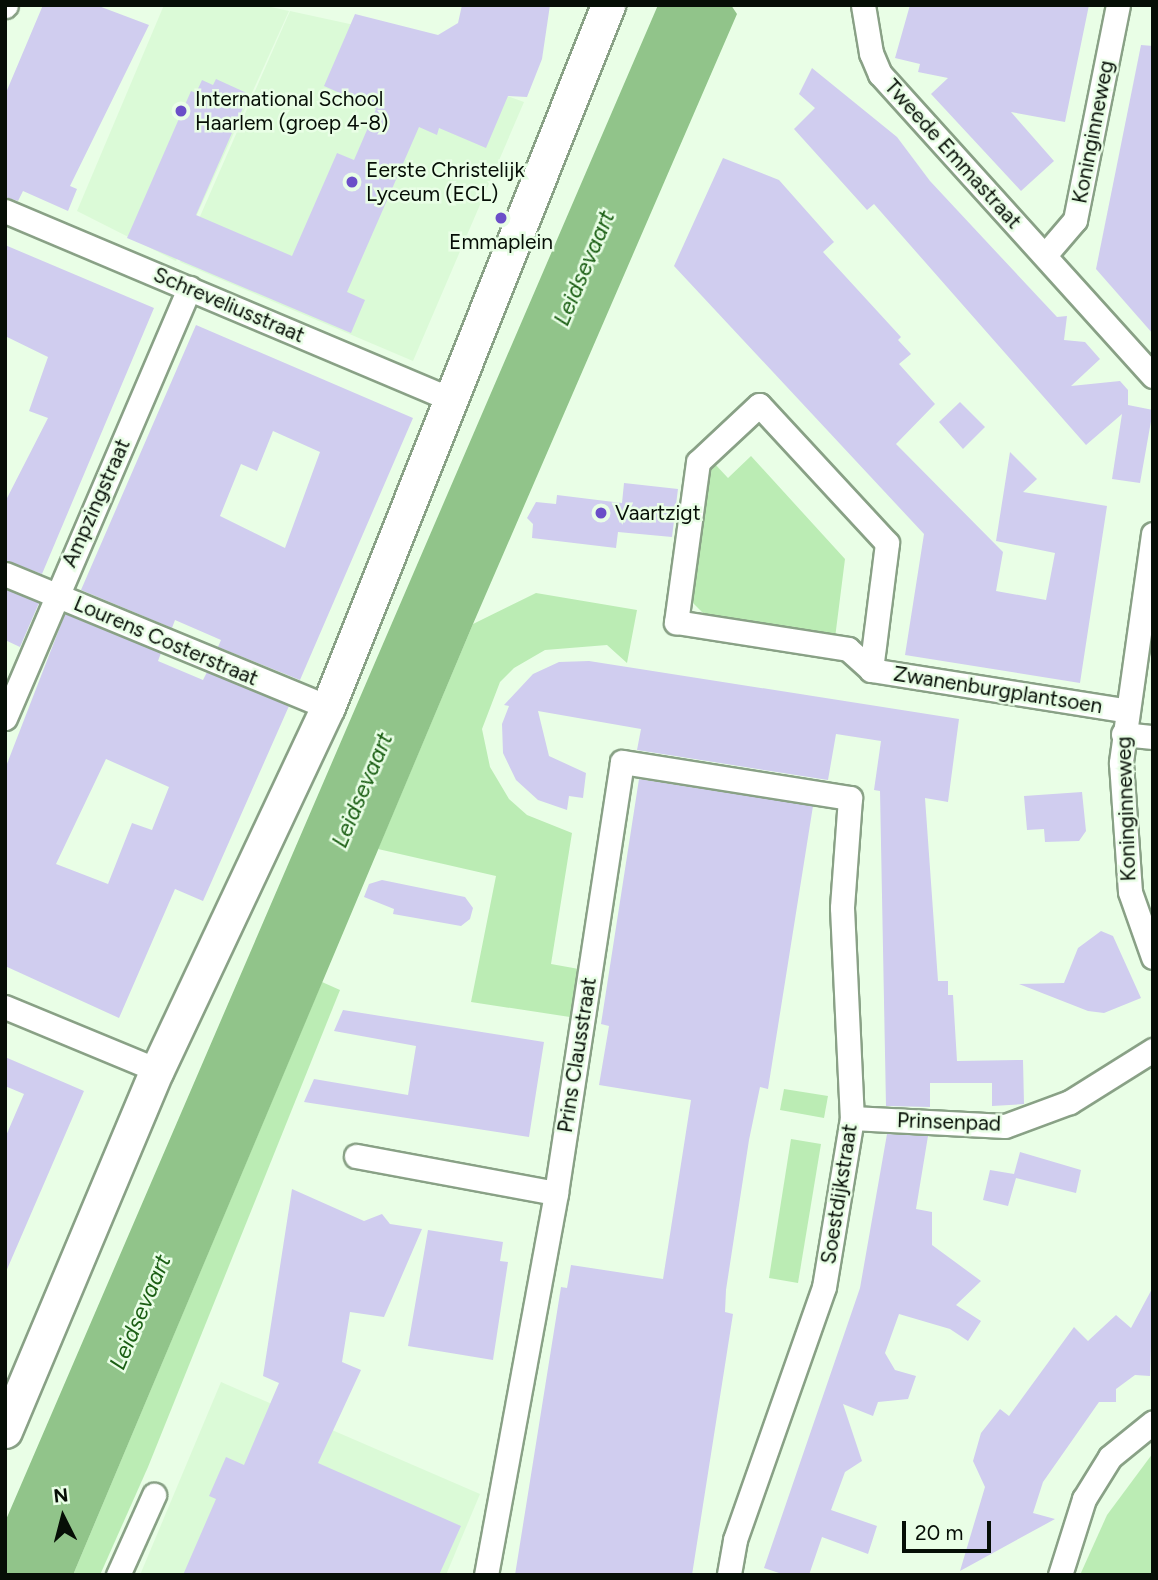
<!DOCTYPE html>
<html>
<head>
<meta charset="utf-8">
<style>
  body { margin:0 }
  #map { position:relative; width:1158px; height:1580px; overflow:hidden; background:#e9fee6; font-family:Figtree,sans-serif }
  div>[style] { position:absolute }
  .built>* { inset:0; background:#dbfad7 }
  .green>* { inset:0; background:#bbecb4 }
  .water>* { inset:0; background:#91c48a }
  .building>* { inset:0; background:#d0cdef }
  .roads { filter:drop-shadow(2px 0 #89a186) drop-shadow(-2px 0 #89a186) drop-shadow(0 2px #89a186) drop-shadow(0 -2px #89a186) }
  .minor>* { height:23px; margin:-11.5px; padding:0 11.5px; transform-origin:11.5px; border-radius:11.5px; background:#fff }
  .secondary>* { height:33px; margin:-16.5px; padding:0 16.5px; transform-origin:16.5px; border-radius:16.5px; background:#fff }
  .dots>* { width:19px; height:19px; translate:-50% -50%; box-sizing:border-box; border:4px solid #e9fee6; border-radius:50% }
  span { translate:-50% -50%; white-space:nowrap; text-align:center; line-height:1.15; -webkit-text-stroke:5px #e9fee6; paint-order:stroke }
  .poi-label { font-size:21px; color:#060e06 }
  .left { translate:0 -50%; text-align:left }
  .street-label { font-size:21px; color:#060e06 }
  .water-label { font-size:23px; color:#1a5e13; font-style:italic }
  .frame { position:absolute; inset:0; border:7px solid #060e06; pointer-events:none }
  .north { position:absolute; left:28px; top:1482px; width:70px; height:70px; -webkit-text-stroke:5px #e9fee6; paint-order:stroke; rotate:354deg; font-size:19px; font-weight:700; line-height:28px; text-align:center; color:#060e06 }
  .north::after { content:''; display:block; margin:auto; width:24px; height:32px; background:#060e06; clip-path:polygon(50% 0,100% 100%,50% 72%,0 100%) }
  .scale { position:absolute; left:902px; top:1521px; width:89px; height:32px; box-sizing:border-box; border:4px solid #060e06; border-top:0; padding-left:9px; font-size:21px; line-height:24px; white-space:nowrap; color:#060e06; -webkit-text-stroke:5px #e9fee6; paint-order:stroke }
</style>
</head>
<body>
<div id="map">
  <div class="built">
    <i style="clip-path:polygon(164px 5px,262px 5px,289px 11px,176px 261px,77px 211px)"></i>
    <i style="clip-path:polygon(290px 11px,474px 51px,463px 80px,524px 102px,413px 361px,180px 262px)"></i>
    <i style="clip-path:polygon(221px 1382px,480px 1494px,446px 1575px,140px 1575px)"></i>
  </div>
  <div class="green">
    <i style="clip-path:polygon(751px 456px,845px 559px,835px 638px,707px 617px,693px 603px,688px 588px,704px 472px,713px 462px,728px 478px)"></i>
    <i style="clip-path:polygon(536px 593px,637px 610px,627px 663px,607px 645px,545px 650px,514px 668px,500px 682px,482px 729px,490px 767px,509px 799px,527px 815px,572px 833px,551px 964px,590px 971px,583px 1019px,471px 1002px,496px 876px,378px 849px,473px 624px)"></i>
    <i style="clip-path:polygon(322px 982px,340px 990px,148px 1467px,100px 1575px,73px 1575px)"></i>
    <i style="clip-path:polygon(784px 1089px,828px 1096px,824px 1118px,780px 1110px)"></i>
    <i style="clip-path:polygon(791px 1139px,821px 1144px,798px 1283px,769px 1278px)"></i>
    <i style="clip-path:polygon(1153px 1453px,1153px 1575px,1080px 1575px,1107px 1515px)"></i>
  </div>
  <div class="water">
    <i style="clip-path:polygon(658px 5px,731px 5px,737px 14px,473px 624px,73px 1575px,5px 1575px,5px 1522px)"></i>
  </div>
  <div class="building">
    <i style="clip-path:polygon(43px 5px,96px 5px,149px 25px,70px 186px,77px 189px,68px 211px,23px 191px,18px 201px,5px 197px,5px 95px)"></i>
    <i style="clip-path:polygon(462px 5px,550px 5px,542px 59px,527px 97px,508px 96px,486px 148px,439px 128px,437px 135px,419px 127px,347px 292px,365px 300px,351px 333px,127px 238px,191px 91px,196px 93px,202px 80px,213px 85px,216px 79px,249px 94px,196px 215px,292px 256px,337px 153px,354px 160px,376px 109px,324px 86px,355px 14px,438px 35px,458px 23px)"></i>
    <i style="clip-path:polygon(910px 5px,1089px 5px,1065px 122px,1011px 112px,1054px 161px,1021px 191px,931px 94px,948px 78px,918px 72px,920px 64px,895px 58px)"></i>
    <i style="clip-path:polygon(1141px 45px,1153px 46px,1153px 334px,1096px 269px)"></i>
    <i style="clip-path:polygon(812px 68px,897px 137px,930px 181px,1027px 285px,1057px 317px,1067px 316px,1064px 340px,1085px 342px,1100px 359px,1071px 386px,1120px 381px,1128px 390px,1128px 405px,1153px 410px,1140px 483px,1112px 479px,1122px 414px,1086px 445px,874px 204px,867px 210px,794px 129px,815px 108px,799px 94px)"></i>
    <i style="clip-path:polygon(723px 158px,779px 180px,834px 242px,823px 252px,901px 337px,898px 340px,911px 354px,899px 364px,935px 404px,896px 444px,1003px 552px,996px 591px,1046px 600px,1055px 553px,996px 541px,1010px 452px,1037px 479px,1023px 492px,1107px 506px,1080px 683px,905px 655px,924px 534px,674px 266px)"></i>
    <i style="clip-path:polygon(5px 245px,154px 308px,42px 574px,5px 560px,5px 502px,48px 418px,29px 411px,48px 357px,5px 336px)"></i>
    <i style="clip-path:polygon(evenodd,196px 325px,413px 418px,300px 680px,218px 647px,221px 640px,175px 620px,172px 628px,81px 590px,196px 325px,273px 431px,320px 452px,285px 548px,220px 516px,241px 464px,257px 471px,273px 431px)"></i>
    <i style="clip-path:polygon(960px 402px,985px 427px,963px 449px,939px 422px)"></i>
    <i style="clip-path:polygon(624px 483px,678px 489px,672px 537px,618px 532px,616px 548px,532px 538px,533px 524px,527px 518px,536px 502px,556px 504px,557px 495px,622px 503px)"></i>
    <i style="clip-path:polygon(5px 589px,39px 603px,20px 647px,5px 640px)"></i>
    <i style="clip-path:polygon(evenodd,65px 614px,161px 653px,158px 661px,203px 680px,207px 672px,289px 706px,203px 901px,175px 889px,119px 1018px,5px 966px,5px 769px,65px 614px,106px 759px,169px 787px,152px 830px,132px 823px,108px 884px,56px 864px,106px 759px)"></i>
    <i style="clip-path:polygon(589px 661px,959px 719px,948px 802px,925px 798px,938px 981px,948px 981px,948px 995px,953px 995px,957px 1061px,1023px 1060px,1024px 1104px,992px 1106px,992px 1083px,930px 1083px,930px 1107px,886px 1106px,880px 791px,874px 790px,881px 741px,836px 734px,828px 780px,637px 750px,641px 729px,538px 711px,549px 756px,586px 773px,583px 798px,569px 796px,567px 810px,538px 800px,516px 780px,503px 753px,502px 724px,509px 706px,504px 705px,533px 674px,559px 662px)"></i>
    <i style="clip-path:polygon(639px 779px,813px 806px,806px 850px,768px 1089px,760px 1087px,749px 1140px,726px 1290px,725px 1312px,733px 1314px,692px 1575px,515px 1575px,561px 1287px,567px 1288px,571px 1265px,663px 1279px,691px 1100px,599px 1085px,609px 1026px,601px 1024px)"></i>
    <i style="clip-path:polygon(1082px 792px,1086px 831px,1079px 841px,1045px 842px,1044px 829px,1027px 830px,1024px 796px)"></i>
    <i style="clip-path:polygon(382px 880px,465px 897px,473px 908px,470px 919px,461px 926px,393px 914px,394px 909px,364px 897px,369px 884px)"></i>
    <i style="clip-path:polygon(1101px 931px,1113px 936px,1141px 998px,1104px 1013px,1088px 1011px,1019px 984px,1064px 983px,1078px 948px)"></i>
    <i style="clip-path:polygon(343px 1010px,544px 1042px,529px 1137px,304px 1102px,314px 1079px,408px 1095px,416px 1046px,334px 1031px)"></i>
    <i style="clip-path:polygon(5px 1057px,84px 1091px,5px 1274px,5px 1138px,24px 1094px,5px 1086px)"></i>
    <i style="clip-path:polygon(887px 1134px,928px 1136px,916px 1209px,932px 1212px,932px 1245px,981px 1281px,956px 1305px,981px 1321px,968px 1341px,950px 1329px,899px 1314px,885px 1353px,895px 1370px,916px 1376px,908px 1399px,878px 1402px,873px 1416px,843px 1404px,862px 1461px,845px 1472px,831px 1510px,877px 1526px,868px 1554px,822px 1537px,809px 1575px,785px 1575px,764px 1568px,860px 1288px)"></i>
    <i style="clip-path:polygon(1020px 1152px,1081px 1170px,1076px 1193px,1016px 1178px,1008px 1206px,983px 1200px,990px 1170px,1014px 1174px)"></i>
    <i style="clip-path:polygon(292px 1189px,364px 1221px,382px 1214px,390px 1224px,422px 1229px,384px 1317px,350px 1312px,342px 1362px,361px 1370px,318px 1463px,461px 1526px,439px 1575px,183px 1575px,216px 1499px,209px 1496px,226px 1457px,244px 1465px,279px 1383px,263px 1376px)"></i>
    <i style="clip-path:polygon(428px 1230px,503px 1242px,500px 1261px,508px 1262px,493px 1360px,408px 1346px)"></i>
    <i style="clip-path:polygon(1153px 1287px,1150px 1376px,1135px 1375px,1116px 1389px,1116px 1402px,1099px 1402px,1043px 1482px,1033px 1513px,1055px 1519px,960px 1571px,985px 1487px,973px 1461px,981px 1433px,1000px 1409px,1009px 1416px,1074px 1327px,1088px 1341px,1116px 1315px,1131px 1328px)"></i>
  </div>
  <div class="roads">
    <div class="minor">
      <i style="left:863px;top:5px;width:49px;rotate:80.5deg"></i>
      <i style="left:871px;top:53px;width:23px;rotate:67deg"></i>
      <i style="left:880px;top:74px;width:407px;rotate:47.9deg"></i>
      <i style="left:5px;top:6px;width:1px;rotate:-45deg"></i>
      <i style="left:5px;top:211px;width:485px;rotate:22.9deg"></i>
      <i style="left:1045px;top:255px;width:46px;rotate:-49.4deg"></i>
      <i style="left:1075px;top:220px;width:219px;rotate:-78.7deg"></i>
      <i style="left:1153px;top:534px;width:231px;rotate:98deg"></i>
      <i style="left:1121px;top:763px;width:129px;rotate:86deg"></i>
      <i style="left:1130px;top:892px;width:69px;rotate:70.5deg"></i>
      <i style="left:5px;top:574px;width:349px;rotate:22.4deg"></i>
      <i style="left:871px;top:670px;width:128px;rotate:-82.8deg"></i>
      <i style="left:887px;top:543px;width:188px;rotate:-132.8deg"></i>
      <i style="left:759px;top:405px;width:83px;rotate:136.9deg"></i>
      <i style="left:698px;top:462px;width:162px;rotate:97.8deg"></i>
      <i style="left:676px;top:622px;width:174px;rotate:8.9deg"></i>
      <i style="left:848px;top:649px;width:31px;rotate:42deg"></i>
      <i style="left:871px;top:670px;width:256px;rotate:9deg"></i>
      <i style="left:5px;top:718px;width:468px;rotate:-66.8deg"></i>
      <i style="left:1123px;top:734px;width:30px;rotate:6deg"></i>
      <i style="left:5px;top:1007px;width:165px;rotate:22.5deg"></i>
      <i style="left:852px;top:1118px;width:153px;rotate:3deg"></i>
      <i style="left:1005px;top:1126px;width:69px;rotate:-20.3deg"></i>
      <i style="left:1070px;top:1102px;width:98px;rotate:-32.1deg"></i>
      <i style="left:356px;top:1156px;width:203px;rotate:10.5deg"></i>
      <i style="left:118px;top:1575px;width:88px;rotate:-65.8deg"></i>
      <i style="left:486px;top:1575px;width:388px;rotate:-79.6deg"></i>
      <i style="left:556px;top:1193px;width:436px;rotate:-81.3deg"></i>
      <i style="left:622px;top:762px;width:231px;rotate:9deg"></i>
      <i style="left:850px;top:798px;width:110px;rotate:94.2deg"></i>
      <i style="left:842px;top:908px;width:210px;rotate:87.3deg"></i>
      <i style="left:852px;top:1118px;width:171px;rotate:99.4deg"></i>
      <i style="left:824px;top:1287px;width:268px;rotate:109.4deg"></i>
      <i style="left:735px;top:1540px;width:36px;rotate:100deg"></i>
      <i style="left:1060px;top:1575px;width:80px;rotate:-72.5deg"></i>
      <i style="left:1084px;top:1499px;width:49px;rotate:-58.2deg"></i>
      <i style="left:1110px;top:1457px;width:55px;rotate:-39.1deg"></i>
    </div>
    <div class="secondary">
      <i style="left:5px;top:1431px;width:392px;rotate:-67.2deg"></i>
      <i style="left:157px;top:1070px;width:401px;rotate:-64.8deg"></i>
      <i style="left:328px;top:707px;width:756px;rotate:-68.25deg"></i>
    </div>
  </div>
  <div class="dots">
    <i style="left:181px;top:111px;background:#6b4ec8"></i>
    <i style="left:352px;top:182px;background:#6b4ec8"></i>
    <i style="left:501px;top:218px;background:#6b4ec8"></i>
    <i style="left:601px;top:513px;background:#6b4ec8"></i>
  </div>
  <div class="poi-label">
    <span class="left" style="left:195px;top:111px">International School<br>Haarlem (groep 4-8)</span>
    <span class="left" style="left:366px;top:182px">Eerste Christelijk<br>Lyceum (ECL)</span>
    <span style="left:501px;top:242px">Emmaplein</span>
    <span class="left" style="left:615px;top:513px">Vaartzigt</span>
  </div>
  <div class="street-label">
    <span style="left:1093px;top:132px;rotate:-79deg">Koninginneweg</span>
    <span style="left:953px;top:154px;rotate:48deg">Tweede Emmastraat</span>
    <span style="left:229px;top:305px;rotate:23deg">Schreveliusstraat</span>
    <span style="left:96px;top:503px;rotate:-66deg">Ampzingstraat</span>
    <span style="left:166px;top:641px;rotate:23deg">Lourens Costerstraat</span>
    <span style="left:998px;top:690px;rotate:9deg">Zwanenburgplantsoen</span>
    <span style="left:1126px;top:809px;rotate:-92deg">Koninginneweg</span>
    <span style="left:577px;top:1055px;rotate:-81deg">Prins Clausstraat</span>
    <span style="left:949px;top:1122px;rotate:2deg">Prinsenpad</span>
    <span style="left:839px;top:1194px;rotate:-81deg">Soestdijkstraat</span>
  </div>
  <div class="water-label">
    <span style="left:584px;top:268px;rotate:-67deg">Leidsevaart</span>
    <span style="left:362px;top:790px;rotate:-67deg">Leidsevaart</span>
    <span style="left:140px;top:1312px;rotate:-67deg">Leidsevaart</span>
  </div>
  <div class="frame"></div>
  <div class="north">N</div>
  <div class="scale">20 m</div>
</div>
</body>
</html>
